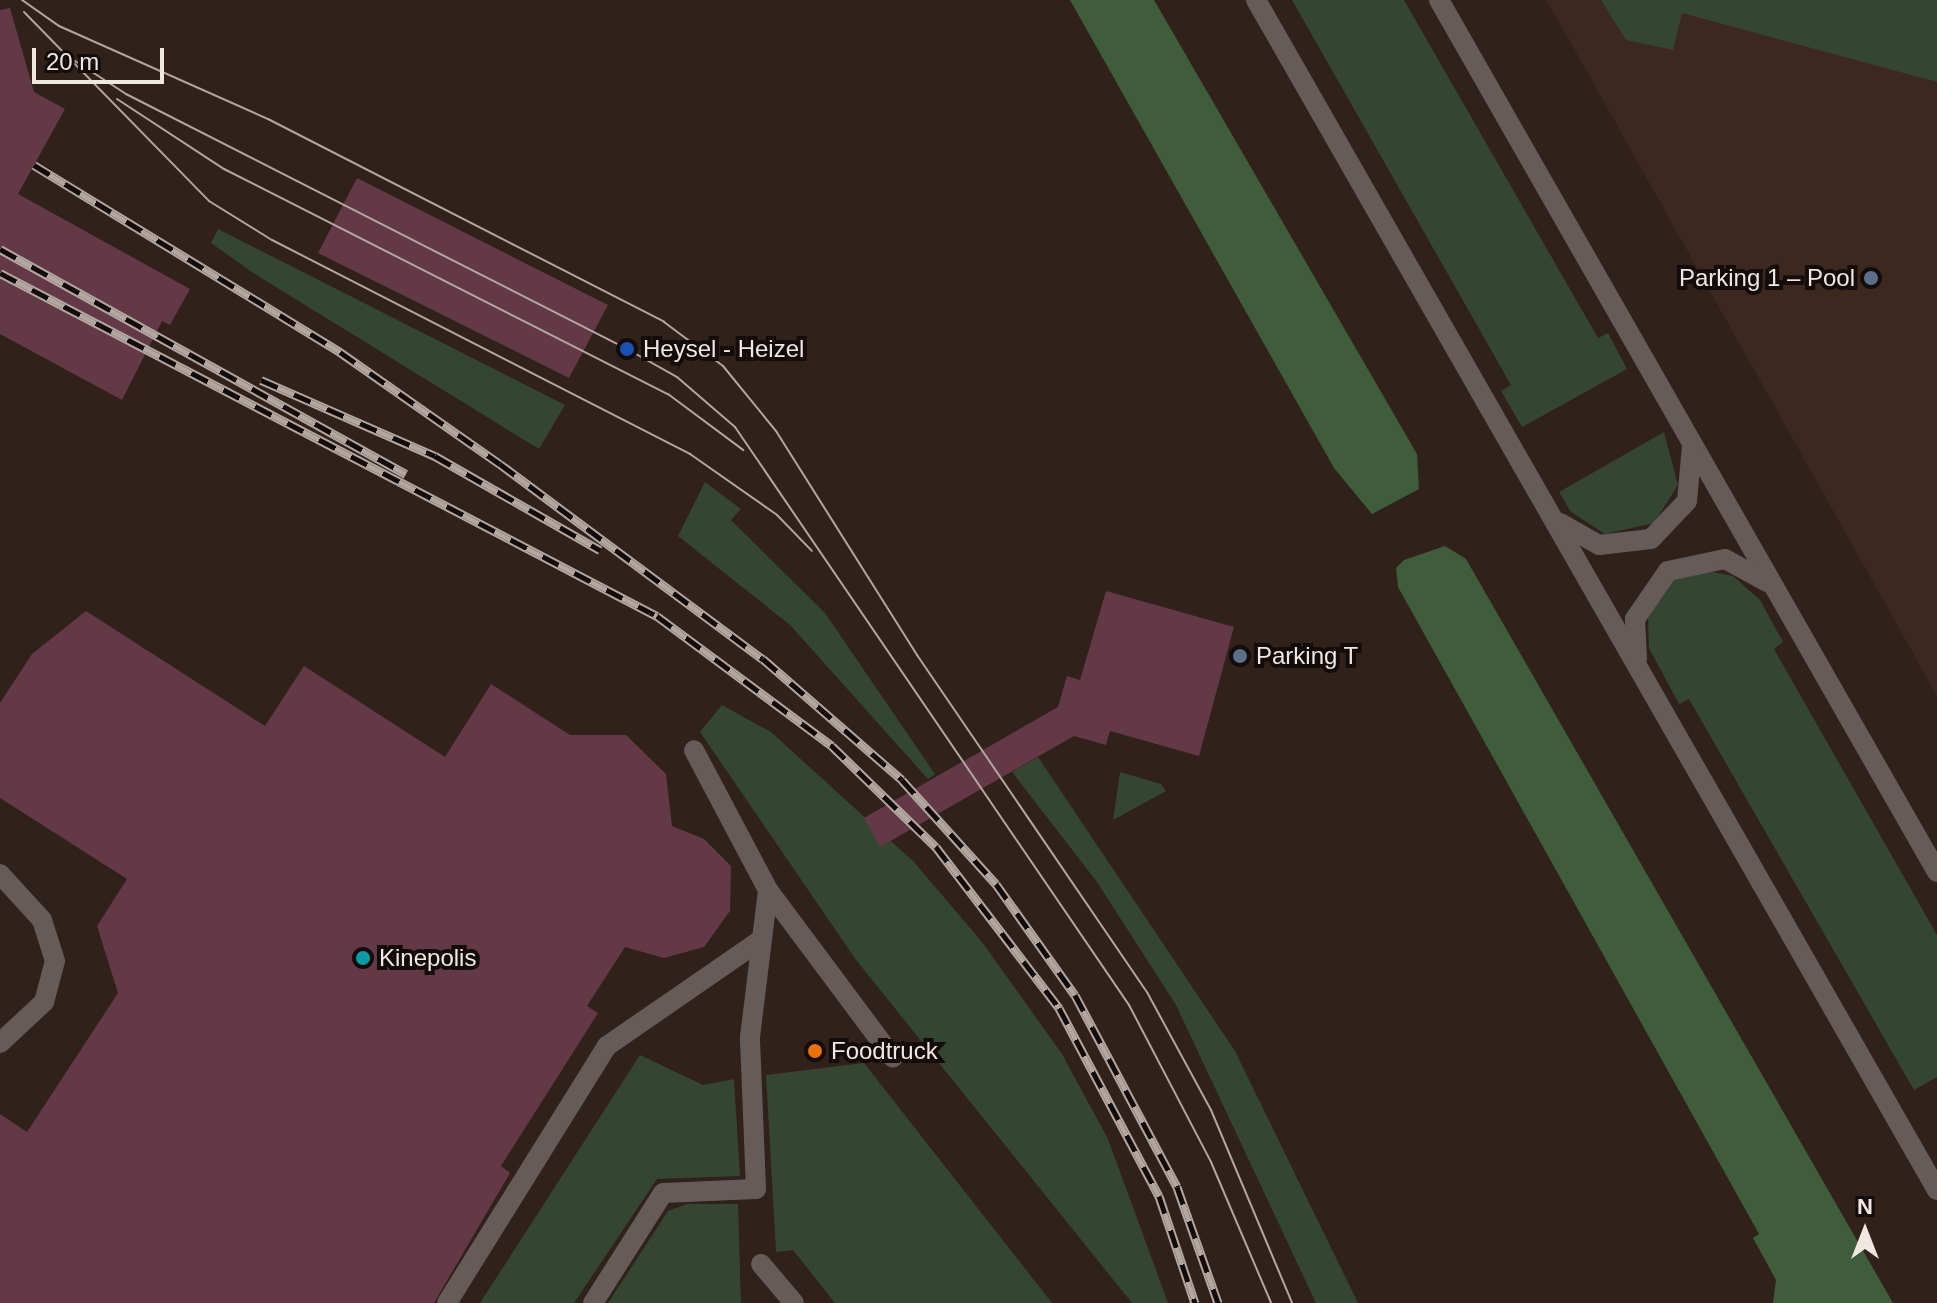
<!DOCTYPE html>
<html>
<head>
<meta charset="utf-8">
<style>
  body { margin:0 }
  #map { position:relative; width:1937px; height:1303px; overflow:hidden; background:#30211b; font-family:Arial,sans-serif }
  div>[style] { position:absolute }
  .built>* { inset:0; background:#3d2820 }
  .green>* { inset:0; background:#344532 }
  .forest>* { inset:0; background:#3f5d3b }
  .building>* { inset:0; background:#633847 }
  .pedestrian>* { height:20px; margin:-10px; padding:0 10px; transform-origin:10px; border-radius:10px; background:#655c5a }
  .minor>* { height:20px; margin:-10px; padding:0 10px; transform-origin:10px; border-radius:10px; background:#655c5a }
  .tram>* { height:2px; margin:-1px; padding:0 1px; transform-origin:1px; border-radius:1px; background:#b2a6a1 }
  .rail>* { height:9px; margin-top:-4.5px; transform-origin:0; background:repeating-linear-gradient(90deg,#130c0a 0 18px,#b2a6a1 0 36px); box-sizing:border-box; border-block:2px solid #b2a6a1 }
  .dots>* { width:22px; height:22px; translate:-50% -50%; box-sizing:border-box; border:4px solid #130c0a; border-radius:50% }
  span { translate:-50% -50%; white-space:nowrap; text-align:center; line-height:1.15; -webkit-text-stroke:8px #130c0a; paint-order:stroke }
  .poi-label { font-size:24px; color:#f0e6e2 }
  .right { translate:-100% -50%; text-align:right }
  .left { translate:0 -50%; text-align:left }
  .north { position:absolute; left:1825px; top:1191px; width:80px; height:80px; -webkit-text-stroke:6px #130c0a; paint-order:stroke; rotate:0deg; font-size:22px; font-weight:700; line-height:32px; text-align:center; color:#f0e6e2 }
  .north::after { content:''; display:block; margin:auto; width:28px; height:36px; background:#f0e6e2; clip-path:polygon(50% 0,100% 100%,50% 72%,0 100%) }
  .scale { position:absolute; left:32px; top:48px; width:132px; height:36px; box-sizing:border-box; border:4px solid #f0e6e2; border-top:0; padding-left:10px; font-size:24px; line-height:28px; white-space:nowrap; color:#f0e6e2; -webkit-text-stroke:6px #130c0a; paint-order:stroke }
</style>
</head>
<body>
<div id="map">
  <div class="built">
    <i style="clip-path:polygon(1546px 0,1937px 0,1937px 696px,1563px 29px)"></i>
  </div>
  <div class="green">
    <i style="clip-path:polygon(1292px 0,1404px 0,1598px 338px,1608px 333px,1627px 369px,1522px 427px,1501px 391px,1511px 385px)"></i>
    <i style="clip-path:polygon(1601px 0,1937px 0,1937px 82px,1682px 13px,1673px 50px,1626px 40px)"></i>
    <i style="clip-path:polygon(218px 229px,565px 405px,539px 449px,253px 273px,211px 243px)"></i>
    <i style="clip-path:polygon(1664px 432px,1678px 485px,1654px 523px,1605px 534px,1571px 512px,1559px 492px)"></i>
    <i style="clip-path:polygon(705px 482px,741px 509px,731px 520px,825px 613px,935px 774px,928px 779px,790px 625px,678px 536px)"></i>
    <i style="clip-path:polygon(1703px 570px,1733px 576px,1760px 600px,1783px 642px,1774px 649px,1937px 935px,1937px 1077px,1914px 1090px,1689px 699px,1679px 704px,1649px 648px,1648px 617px,1673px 580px)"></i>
    <i style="clip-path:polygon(722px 705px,771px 732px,914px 862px,982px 942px,1062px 1054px,1108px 1139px,1168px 1303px,1132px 1303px,856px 960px,700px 732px)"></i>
    <i style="clip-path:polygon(1038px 757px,1235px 1051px,1358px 1303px,1316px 1303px,1176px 1005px,1097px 882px,1012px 772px)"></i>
    <i style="clip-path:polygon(1120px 772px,1161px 784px,1166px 791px,1113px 820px)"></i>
    <i style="clip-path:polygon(640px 1055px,703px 1085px,734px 1079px,740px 1176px,657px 1179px,574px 1303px,480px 1303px)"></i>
    <i style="clip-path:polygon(864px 1063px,1052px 1303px,835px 1303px,793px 1250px,776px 1252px,766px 1075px)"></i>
    <i style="clip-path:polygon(687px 1204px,738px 1204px,741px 1303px,608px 1303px,668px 1211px)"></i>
  </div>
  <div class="forest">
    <i style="clip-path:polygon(1070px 0,1154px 0,1417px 454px,1419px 489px,1372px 514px,1334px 468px)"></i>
    <i style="clip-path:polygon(1445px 546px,1466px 559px,1893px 1303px,1773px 1303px,1776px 1280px,1753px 1238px,1759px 1234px,1398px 587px,1396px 568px,1404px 560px)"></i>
  </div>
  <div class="building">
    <i style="clip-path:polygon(10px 8px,34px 92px,65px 109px,18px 194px,190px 289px,170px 325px,162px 321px,122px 400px,0 334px,0 10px)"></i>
    <i style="clip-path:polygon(357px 178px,608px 305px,569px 378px,318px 253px)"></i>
    <i style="clip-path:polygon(1106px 591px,1234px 627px,1199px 756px,1110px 731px,1106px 745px,1074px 736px,880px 847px,864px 818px,1058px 707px,1067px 676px,1080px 680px)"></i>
    <i style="clip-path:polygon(86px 611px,265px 726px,304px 666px,445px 757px,491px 684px,570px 735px,626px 735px,666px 774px,672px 826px,704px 839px,731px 866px,730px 911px,704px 947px,664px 958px,625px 947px,587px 1006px,598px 1013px,501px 1166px,510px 1173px,434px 1303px,0 1303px,0 1114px,27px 1132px,118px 993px,97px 926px,127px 879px,0 798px,0 703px,32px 654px)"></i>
  </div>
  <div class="pedestrian">
    <i style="left:768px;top:890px;width:209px;rotate:53.3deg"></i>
    <i style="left:761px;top:1264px;width:51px;rotate:49.8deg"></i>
    <i style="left:447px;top:1303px;width:303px;rotate:-58.1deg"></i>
    <i style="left:607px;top:1046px;width:188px;rotate:-34.6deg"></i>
    <i style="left:593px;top:1303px;width:130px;rotate:-57.5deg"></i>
    <i style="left:663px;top:1193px;width:93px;rotate:-2.5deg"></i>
    <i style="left:756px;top:1189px;width:152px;rotate:-92.3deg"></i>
    <i style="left:750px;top:1037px;width:148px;rotate:-83deg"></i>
    <i style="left:768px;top:890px;width:158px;rotate:-117.9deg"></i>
  </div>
  <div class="minor">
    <i style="left:1256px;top:0;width:1371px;rotate:60.22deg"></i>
    <i style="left:1439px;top:0;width:1004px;rotate:60.27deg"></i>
    <i style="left:1560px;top:523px;width:45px;rotate:29.4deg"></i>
    <i style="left:1599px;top:545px;width:52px;rotate:-6.6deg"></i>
    <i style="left:1651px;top:539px;width:52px;rotate:-46.5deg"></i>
    <i style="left:1687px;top:501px;width:55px;rotate:-84.8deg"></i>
    <i style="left:1637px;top:659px;width:40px;rotate:-92.9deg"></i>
    <i style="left:1635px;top:619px;width:58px;rotate:-55.5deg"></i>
    <i style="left:1668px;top:571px;width:58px;rotate:-11.9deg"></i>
    <i style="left:1725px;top:559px;width:48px;rotate:28.7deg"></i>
    <i style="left:0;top:874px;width:62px;rotate:47.6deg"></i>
    <i style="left:42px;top:920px;width:43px;rotate:72.4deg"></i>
    <i style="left:55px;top:961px;width:42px;rotate:105deg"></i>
    <i style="left:44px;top:1002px;width:60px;rotate:137deg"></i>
  </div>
  <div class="tram">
    <i style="left:22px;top:0;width:45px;rotate:35.1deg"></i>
    <i style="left:59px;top:26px;width:229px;rotate:24deg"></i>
    <i style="left:268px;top:119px;width:445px;rotate:27.1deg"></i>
    <i style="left:664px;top:322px;width:74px;rotate:36.7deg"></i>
    <i style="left:723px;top:366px;width:84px;rotate:50.8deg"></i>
    <i style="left:776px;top:431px;width:265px;rotate:57.8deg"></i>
    <i style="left:917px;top:655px;width:410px;rotate:55.7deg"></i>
    <i style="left:1148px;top:994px;width:132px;rotate:61.5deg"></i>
    <i style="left:1211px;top:1110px;width:209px;rotate:67.2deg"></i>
    <i style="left:24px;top:12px;width:264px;rotate:45.6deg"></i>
    <i style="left:209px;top:201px;width:74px;rotate:31.8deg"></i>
    <i style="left:272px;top:240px;width:470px;rotate:27.1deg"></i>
    <i style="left:690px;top:454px;width:106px;rotate:35deg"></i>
    <i style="left:777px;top:515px;width:50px;rotate:45.8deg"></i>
    <i style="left:72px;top:59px;width:64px;rotate:32.9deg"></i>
    <i style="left:126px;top:94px;width:562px;rotate:26.98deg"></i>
    <i style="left:627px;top:349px;width:57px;rotate:29.2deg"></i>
    <i style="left:677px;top:377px;width:77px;rotate:40.8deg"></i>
    <i style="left:735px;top:427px;width:700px;rotate:55.72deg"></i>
    <i style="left:1129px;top:1005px;width:177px;rotate:62.4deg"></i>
    <i style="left:1211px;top:1162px;width:153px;rotate:66.9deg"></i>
    <i style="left:117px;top:99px;width:128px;rotate:33.2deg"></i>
    <i style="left:224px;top:169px;width:498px;rotate:26.9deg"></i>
    <i style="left:668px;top:394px;width:94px;rotate:36.7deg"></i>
  </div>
  <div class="rail">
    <i style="left:34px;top:165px;width:359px;rotate:31.4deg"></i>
    <i style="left:340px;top:352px;width:195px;rotate:35deg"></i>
    <i style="left:500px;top:464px;width:327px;rotate:36.6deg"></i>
    <i style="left:763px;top:659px;width:184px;rotate:41deg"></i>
    <i style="left:902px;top:780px;width:140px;rotate:47.9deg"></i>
    <i style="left:996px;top:884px;width:136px;rotate:54.6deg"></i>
    <i style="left:1075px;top:995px;width:217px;rotate:62deg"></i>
    <i style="left:1177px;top:1187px;width:123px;rotate:70.5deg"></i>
    <i style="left:0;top:249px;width:464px;rotate:29deg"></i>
    <i style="left:0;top:273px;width:741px;rotate:27.57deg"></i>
    <i style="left:657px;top:616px;width:218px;rotate:36.6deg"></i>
    <i style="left:832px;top:746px;width:145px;rotate:44.2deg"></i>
    <i style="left:936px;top:847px;width:203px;rotate:52.6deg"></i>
    <i style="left:1059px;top:1008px;width:213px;rotate:62deg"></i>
    <i style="left:1159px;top:1196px;width:113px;rotate:71.4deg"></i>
    <i style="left:261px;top:380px;width:190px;rotate:23.6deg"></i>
    <i style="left:435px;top:456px;width:190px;rotate:29.7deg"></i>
  </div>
  <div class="dots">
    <i style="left:1871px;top:278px;background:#5c6f8a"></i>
    <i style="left:627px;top:349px;background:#1a4fb4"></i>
    <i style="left:1240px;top:656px;background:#5c6f8a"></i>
    <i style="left:363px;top:958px;background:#0f9aa8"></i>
    <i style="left:815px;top:1051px;background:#e8710a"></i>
  </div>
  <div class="poi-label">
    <span class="right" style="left:1855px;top:278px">Parking 1 – Pool</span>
    <span class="left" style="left:643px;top:349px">Heysel - Heizel</span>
    <span class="left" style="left:1256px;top:656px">Parking T</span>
    <span class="left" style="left:379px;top:958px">Kinepolis</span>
    <span class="left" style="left:831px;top:1051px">Foodtruck</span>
  </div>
  <div class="north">N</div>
  <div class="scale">20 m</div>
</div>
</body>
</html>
